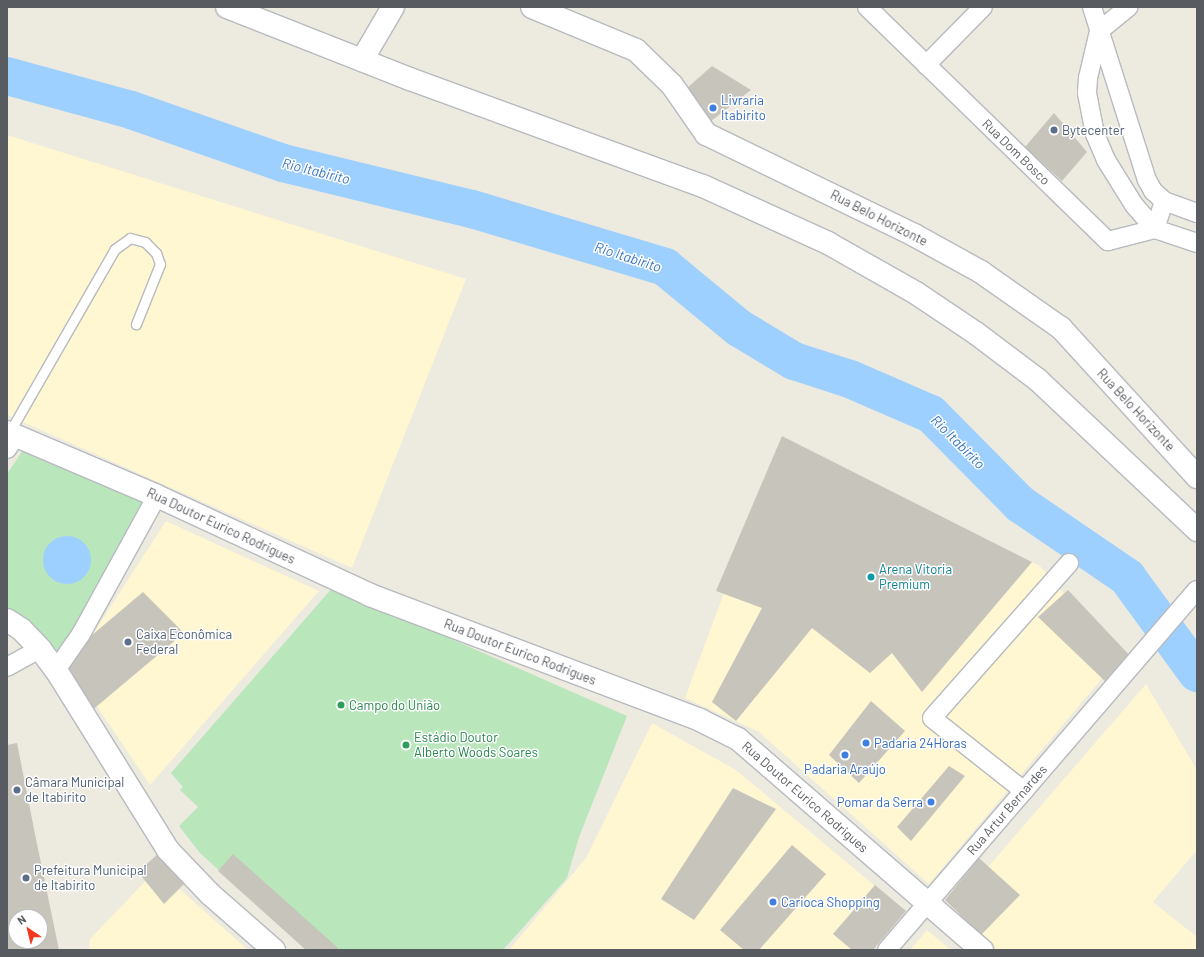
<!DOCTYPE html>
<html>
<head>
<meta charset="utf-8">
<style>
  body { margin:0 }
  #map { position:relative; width:1204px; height:957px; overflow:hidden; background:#edeadf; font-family:Barlow,sans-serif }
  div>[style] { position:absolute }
  .commercial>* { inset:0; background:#fff6d2 }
  .green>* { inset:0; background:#b9e6bb }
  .water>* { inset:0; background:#9dd0ff }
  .round { border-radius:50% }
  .river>* { height:38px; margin:-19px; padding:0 19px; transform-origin:19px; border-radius:19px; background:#9dd0ff }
  .building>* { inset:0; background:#c7c4bc }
  .roads { filter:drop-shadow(1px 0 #b7babf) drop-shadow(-1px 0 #b7babf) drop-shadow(0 1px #b7babf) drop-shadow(0 -1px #b7babf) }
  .lane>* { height:9px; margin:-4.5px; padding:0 4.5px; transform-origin:4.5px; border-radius:4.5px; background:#fff }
  .street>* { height:18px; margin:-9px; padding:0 9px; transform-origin:9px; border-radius:9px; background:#fff }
  .secondary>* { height:22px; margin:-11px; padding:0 11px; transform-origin:11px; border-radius:11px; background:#fff }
  .dots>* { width:11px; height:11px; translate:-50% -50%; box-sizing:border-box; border:2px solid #fff; border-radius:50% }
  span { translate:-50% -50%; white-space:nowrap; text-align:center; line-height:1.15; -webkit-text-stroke:3px #fff; paint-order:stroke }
  .shop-label { font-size:13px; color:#366cbe }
  .left { translate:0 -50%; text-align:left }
  .right { translate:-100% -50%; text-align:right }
  .service-label { font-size:13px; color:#4e5e75 }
  .street-label { font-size:13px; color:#585c61 }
  .culture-label { font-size:13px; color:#0d838f }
  .leisure-label { font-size:13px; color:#27864d }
  .water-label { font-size:14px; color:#3774c0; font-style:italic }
  .frame { position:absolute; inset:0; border:8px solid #585c61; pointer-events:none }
  .north { position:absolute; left:8px; top:909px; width:40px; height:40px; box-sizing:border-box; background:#fff; border:1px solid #bcbec0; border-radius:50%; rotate:325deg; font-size:11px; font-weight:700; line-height:16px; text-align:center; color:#585c61 }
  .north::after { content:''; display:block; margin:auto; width:14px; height:18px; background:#f3371e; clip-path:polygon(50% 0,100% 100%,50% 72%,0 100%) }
</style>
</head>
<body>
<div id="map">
  <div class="commercial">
    <i style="clip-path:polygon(7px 135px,466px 279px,352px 568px,7px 415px)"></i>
    <i style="clip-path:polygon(782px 436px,1040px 566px,1119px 658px,929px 884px,759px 732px,685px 698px)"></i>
    <i style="clip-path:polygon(166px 521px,319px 591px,150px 785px,71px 668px)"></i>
    <i style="clip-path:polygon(1146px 684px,1197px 770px,1197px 850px,1153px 902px,1197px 937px,1197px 950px,993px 950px,949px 912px)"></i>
    <i style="clip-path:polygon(652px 723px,736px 770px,899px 906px,861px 950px,509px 950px,586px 858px)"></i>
    <i style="clip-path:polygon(157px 869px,248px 950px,89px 950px,90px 939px)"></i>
    <i style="clip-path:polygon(927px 930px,951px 950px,910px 950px)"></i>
  </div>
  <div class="green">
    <i style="clip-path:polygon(23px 450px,149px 504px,62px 655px,7px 613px,7px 474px)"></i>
    <i style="clip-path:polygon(333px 587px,627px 716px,579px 837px,567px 878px,503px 950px,306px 950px,200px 853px,179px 826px,198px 807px,180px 790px,183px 787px,171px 773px)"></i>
  </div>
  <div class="water">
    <i class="round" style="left:43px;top:536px;width:48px;height:48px"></i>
  </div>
  <div class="river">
    <i style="left:7px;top:76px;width:129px;rotate:15.3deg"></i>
    <i style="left:131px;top:110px;width:161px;rotate:19.2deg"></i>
    <i style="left:283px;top:163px;width:195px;rotate:13.7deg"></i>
    <i style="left:472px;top:209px;width:202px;rotate:16.7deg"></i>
    <i style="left:665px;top:267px;width:96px;rotate:39.5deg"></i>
    <i style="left:739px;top:328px;width:64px;rotate:31deg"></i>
    <i style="left:794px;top:361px;width:59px;rotate:17.8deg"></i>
    <i style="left:850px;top:379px;width:88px;rotate:23.4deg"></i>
    <i style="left:931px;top:414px;width:127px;rotate:45.3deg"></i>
    <i style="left:1020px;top:504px;width:130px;rotate:34.3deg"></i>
    <i style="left:1127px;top:577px;width:119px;rotate:53.9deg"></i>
  </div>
  <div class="building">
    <i style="clip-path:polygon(712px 66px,751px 90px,706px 125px,687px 88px)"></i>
    <i style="clip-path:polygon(1054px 113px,1087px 152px,1062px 181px,1025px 147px)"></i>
    <i style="clip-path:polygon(782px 436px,1032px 562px,922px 692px,892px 653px,870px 673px,812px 628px,736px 721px,712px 702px,762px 608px,716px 591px)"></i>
    <i style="clip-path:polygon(1068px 590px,1132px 658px,1109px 685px,1038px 617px)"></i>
    <i style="clip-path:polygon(143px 592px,184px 633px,90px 712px,64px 668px,79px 646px)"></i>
    <i style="clip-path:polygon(871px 701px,905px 731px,859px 783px,829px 755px)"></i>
    <i style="clip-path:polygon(evenodd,17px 743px,35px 834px,59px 950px,7px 950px,7px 745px,17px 743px,16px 917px,40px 917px,40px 941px,16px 941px,16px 917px)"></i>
    <i style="clip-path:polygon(949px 766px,965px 776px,911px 841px,897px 827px)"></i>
    <i style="clip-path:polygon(733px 788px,776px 809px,694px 920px,661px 899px)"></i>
    <i style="clip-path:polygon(792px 845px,826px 874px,759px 950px,744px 950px,720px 930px)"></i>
    <i style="clip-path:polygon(161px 851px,188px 880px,164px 904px,138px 872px)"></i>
    <i style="clip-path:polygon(233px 854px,338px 948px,336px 950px,306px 950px,218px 871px)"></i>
    <i style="clip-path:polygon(979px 858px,1020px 895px,981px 935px,945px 900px)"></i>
    <i style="clip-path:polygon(875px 885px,906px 911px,873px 950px,852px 950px,833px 934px)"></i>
  </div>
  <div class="roads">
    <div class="lane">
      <i style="left:9px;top:433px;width:212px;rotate:-60.1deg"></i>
      <i style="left:115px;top:249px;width:19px;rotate:-36deg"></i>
      <i style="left:130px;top:238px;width:16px;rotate:15deg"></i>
      <i style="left:145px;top:242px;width:16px;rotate:45deg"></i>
      <i style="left:156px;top:253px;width:12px;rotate:70deg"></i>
      <i style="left:160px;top:264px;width:65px;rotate:111.8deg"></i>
    </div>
    <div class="street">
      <i style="left:867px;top:7px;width:336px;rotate:44.2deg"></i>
      <i style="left:1108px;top:241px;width:49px;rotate:-14.3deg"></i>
      <i style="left:1155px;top:229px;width:29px;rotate:-72deg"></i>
      <i style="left:1092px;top:7px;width:182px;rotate:72.4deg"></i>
      <i style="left:1147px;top:180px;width:13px;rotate:61deg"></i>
      <i style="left:1153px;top:191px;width:15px;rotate:42deg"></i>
      <i style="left:1164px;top:201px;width:35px;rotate:20deg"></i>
      <i style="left:1099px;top:31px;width:48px;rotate:103.2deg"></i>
      <i style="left:1088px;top:78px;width:15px;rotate:94deg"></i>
      <i style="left:1087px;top:93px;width:42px;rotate:79deg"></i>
      <i style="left:1095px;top:134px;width:28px;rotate:67deg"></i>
      <i style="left:1106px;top:160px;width:53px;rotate:58.1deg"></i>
      <i style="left:1134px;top:205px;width:32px;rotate:49deg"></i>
      <i style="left:1155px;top:229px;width:44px;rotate:18.4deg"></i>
      <i style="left:1099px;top:31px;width:38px;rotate:-39deg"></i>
      <i style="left:926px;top:65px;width:81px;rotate:-45.5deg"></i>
      <i style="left:7px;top:449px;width:16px;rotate:-55deg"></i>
      <i style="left:7px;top:667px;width:38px;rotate:-29deg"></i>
      <i style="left:56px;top:670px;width:44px;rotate:-55.2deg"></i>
      <i style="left:81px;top:634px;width:158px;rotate:-61.2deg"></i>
      <i style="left:1024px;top:791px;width:117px;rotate:-141.6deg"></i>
      <i style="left:932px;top:718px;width:207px;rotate:-48.5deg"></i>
      <i style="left:887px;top:950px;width:475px;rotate:-49.3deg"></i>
    </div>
    <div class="secondary">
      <i style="left:227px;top:7px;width:197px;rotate:21.5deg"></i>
      <i style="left:410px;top:79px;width:312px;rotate:20.1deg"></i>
      <i style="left:703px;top:186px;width:137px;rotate:24.5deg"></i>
      <i style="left:828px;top:243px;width:101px;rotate:29.6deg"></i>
      <i style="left:916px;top:293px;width:73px;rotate:33.9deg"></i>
      <i style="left:977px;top:334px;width:76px;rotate:37deg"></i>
      <i style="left:1038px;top:380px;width:219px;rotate:43.3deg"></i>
      <i style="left:532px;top:7px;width:113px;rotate:22.5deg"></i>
      <i style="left:636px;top:50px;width:50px;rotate:44.2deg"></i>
      <i style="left:672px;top:85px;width:60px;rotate:55.2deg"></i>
      <i style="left:706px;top:134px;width:231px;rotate:25.9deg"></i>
      <i style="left:914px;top:235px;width:77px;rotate:28.9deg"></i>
      <i style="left:981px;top:272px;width:98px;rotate:35deg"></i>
      <i style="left:1061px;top:328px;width:202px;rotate:47.6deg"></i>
      <i style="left:362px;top:60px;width:61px;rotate:-59.7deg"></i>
      <i style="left:7px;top:432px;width:163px;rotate:23.1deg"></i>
      <i style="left:157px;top:496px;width:235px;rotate:24.9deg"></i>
      <i style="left:370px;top:595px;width:353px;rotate:20.7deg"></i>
      <i style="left:700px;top:720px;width:42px;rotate:26.6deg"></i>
      <i style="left:738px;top:739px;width:323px;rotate:40.9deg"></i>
      <i style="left:7px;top:620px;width:17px;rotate:33deg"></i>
      <i style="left:21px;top:629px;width:28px;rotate:46deg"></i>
      <i style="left:40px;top:649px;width:26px;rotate:53deg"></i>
      <i style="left:56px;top:670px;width:212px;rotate:58.1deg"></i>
      <i style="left:168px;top:850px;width:61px;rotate:46.3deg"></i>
      <i style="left:210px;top:894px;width:85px;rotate:41.2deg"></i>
    </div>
  </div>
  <div class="dots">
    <i style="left:713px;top:108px;background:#3f7fe0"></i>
    <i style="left:1054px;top:130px;background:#5c6f8a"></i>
    <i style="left:871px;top:577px;background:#0f9aa8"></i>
    <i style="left:128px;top:642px;background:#5c6f8a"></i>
    <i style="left:341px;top:705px;background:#2e9e5b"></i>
    <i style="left:866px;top:743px;background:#3f7fe0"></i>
    <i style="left:406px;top:745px;background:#2e9e5b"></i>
    <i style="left:845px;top:755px;background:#3f7fe0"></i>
    <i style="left:17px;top:790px;background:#5c6f8a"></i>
    <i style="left:931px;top:802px;background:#3f7fe0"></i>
    <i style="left:26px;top:878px;background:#5c6f8a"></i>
    <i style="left:773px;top:902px;background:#3f7fe0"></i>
  </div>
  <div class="shop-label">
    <span class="left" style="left:721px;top:108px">Livraria<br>Itabirito</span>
    <span class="left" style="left:874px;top:743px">Padaria 24Horas</span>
    <span style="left:845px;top:769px">Padaria Araújo</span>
    <span class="right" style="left:923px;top:802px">Pomar da Serra</span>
    <span class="left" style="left:781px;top:902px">Carioca Shopping</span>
  </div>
  <div class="service-label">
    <span class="left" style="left:1062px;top:130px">Bytecenter</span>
    <span class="left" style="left:136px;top:642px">Caixa Econômica<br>Federal</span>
    <span class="left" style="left:25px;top:790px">Câmara Municipal<br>de Itabirito</span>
    <span class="left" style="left:34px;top:878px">Prefeitura Municipal<br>de Itabirito</span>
  </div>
  <div class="street-label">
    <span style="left:1016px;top:152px;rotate:44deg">Rua Dom Bosco</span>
    <span style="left:879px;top:218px;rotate:27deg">Rua Belo Horizonte</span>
    <span style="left:1136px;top:410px;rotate:47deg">Rua Belo Horizonte</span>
    <span style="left:221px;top:526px;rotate:25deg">Rua Doutor Eurico Rodrigues</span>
    <span style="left:520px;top:652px;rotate:21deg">Rua Doutor Eurico Rodrigues</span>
    <span style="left:805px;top:797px;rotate:41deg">Rua Doutor Eurico Rodrigues</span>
    <span style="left:1007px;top:810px;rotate:-49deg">Rua Artur Bernardes</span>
  </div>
  <div class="culture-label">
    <span class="left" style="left:879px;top:577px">Arena Vitoria<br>Premium</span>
  </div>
  <div class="leisure-label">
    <span class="left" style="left:349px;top:705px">Campo do União</span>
    <span class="left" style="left:414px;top:745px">Estádio Doutor<br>Alberto Woods Soares</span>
  </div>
  <div class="water-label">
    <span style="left:316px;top:171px;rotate:14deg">Rio Itabirito</span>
    <span style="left:628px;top:257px;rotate:18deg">Rio Itabirito</span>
    <span style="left:958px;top:442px;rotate:45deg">Rio Itabirito</span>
  </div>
  <div class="frame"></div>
  <div class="north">N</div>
</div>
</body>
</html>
